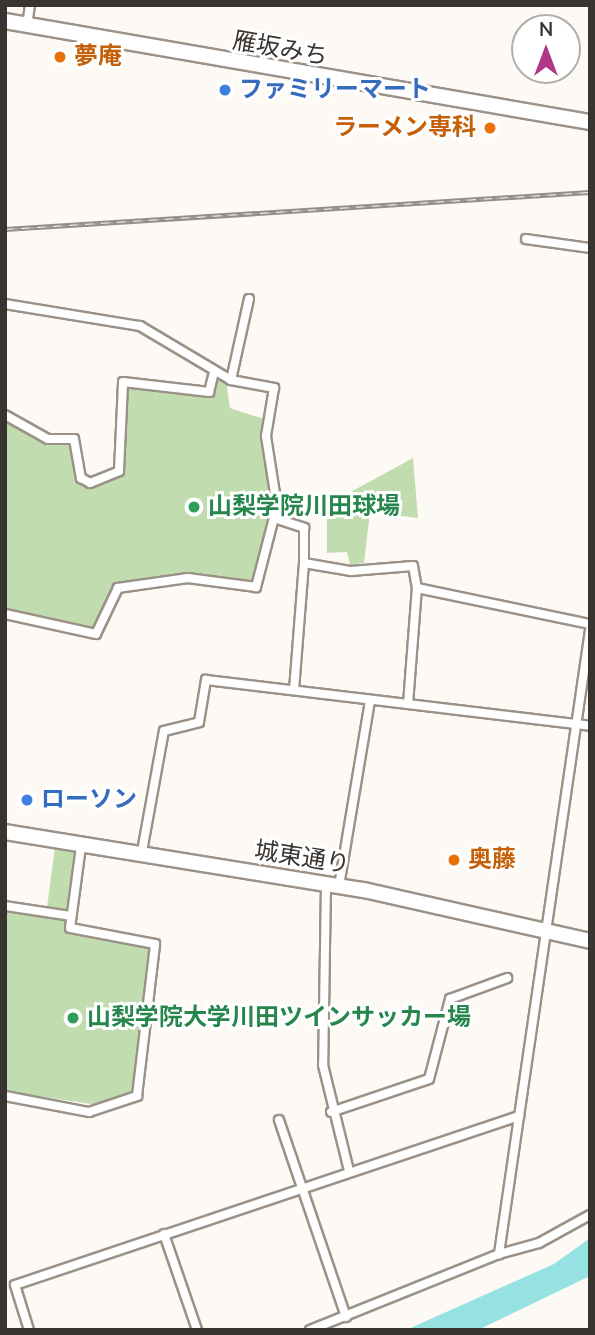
<!DOCTYPE html>
<html>
<head>
<meta charset="utf-8">
<style>
  body { margin:0 }
  #map { position:relative; width:595px; height:1335px; overflow:hidden; background:#fdf9f4; font-family:"Nunito Sans","Noto Sans JP",sans-serif }
  div>[style] { position:absolute }
  .green>* { inset:0; background:#c1dcae }
  .water>* { inset:0; background:#96e2e3 }
  .roads { filter:drop-shadow(2px 0 #9b9187) drop-shadow(-2px 0 #9b9187) drop-shadow(0 2px #9b9187) drop-shadow(0 -2px #9b9187) }
  .minor>* { height:8px; margin:-4px; padding:0 4px; transform-origin:4px; border-radius:4px; background:#fff }
  .trunk>* { height:14px; margin:-7px; padding:0 7px; transform-origin:7px; border-radius:7px; background:#fff }
  .rail>* { height:5px; margin-top:-2.5px; transform-origin:0; background:repeating-linear-gradient(90deg,#fff 0 8px,#938e8a 0 16px); box-sizing:border-box; border-block:2px solid #938e8a }
  .dots>* { width:19px; height:19px; translate:-50% -50%; box-sizing:border-box; border:4px solid #fff; border-radius:50% }
  span { translate:-50% -50%; white-space:nowrap; text-align:center; line-height:1.15; -webkit-text-stroke:6px #fff; paint-order:stroke }
  .street-label { font-size:24px; color:#393430 }
  .food-label { font-size:24px; color:#c56008; font-weight:700 }
  .left { translate:0 -50%; text-align:left }
  .right { translate:-100% -50%; text-align:right }
  .shop-label { font-size:24px; color:#366cbe; font-weight:700 }
  .leisure-label { font-size:24px; color:#27864d; font-weight:700 }
  .frame { position:absolute; inset:0; border:7px solid #393430; pointer-events:none }
  .north { position:absolute; left:511px; top:14px; width:70px; height:70px; box-sizing:border-box; background:#fff; border:2px solid #b0aeac; border-radius:50%; rotate:0deg; font-size:19px; font-weight:700; line-height:28px; text-align:center; color:#393430 }
  .north::after { content:''; display:block; margin:auto; width:24px; height:32px; background:#b13687; clip-path:polygon(50% 0,100% 100%,50% 72%,0 100%) }
</style>
</head>
<body>
<div id="map">
  <div class="green">
    <i style="clip-path:polygon(214px 372px,226px 380px,230px 408px,267px 420px,277px 506px,256px 587px,188px 578px,118px 588px,96px 634px,5px 614px,5px 415px,48px 439px,74px 439px,81px 478px,90px 483px,119px 471px,123px 382px,209px 392px)"></i>
    <i style="clip-path:polygon(413px 458px,418px 518px,370px 512px,364px 563px,350px 565px,347px 552px,327px 553px,327px 505px)"></i>
    <i style="clip-path:polygon(55px 847px,78px 851px,67px 930px,149px 946px,133px 1092px,98px 1105px,5px 1091px,5px 906px,46px 915px)"></i>
  </div>
  <div class="water">
    <i style="clip-path:polygon(590px 1238px,590px 1276px,478px 1330px,406px 1330px,554px 1264px)"></i>
  </div>
  <div class="roads">
    <div class="minor">
      <i style="left:27px;top:26px;width:21px;rotate:-82deg"></i>
      <i style="left:526px;top:239px;width:65px;rotate:8deg"></i>
      <i style="left:5px;top:304px;width:137px;rotate:9.3deg"></i>
      <i style="left:140px;top:326px;width:106px;rotate:30.7deg"></i>
      <i style="left:231px;top:380px;width:44px;rotate:10.5deg"></i>
      <i style="left:274px;top:388px;width:49px;rotate:99.5deg"></i>
      <i style="left:266px;top:436px;width:71px;rotate:81.1deg"></i>
      <i style="left:277px;top:506px;width:84px;rotate:104.5deg"></i>
      <i style="left:256px;top:587px;width:69px;rotate:-172.5deg"></i>
      <i style="left:188px;top:578px;width:71px;rotate:171.9deg"></i>
      <i style="left:118px;top:588px;width:51px;rotate:115.6deg"></i>
      <i style="left:96px;top:634px;width:93px;rotate:-167.6deg"></i>
      <i style="left:231px;top:380px;width:83px;rotate:-77.5deg"></i>
      <i style="left:5px;top:415px;width:49px;rotate:29.2deg"></i>
      <i style="left:48px;top:439px;width:26px"></i>
      <i style="left:74px;top:439px;width:40px;rotate:80deg"></i>
      <i style="left:81px;top:478px;width:10px;rotate:29deg"></i>
      <i style="left:90px;top:483px;width:31px;rotate:-22deg"></i>
      <i style="left:119px;top:471px;width:89px;rotate:-87.4deg"></i>
      <i style="left:123px;top:382px;width:87px;rotate:6.6deg"></i>
      <i style="left:209px;top:392px;width:21px;rotate:-76deg"></i>
      <i style="left:274px;top:518px;width:32px;rotate:18deg"></i>
      <i style="left:304px;top:528px;width:35px;rotate:90deg"></i>
      <i style="left:304px;top:563px;width:48px;rotate:9.7deg"></i>
      <i style="left:351px;top:571px;width:62px;rotate:-4.6deg"></i>
      <i style="left:413px;top:566px;width:22px;rotate:80deg"></i>
      <i style="left:417px;top:588px;width:177px;rotate:11.8deg"></i>
      <i style="left:590px;top:630px;width:631px;rotate:98.3deg"></i>
      <i style="left:499px;top:1254px;width:41px;rotate:-15.4deg"></i>
      <i style="left:539px;top:1243px;width:58px;rotate:-28.8deg"></i>
      <i style="left:294px;top:690px;width:127px;rotate:-85.5deg"></i>
      <i style="left:408px;top:704px;width:116px;rotate:-85.6deg"></i>
      <i style="left:141px;top:857px;width:128px;rotate:-79.7deg"></i>
      <i style="left:164px;top:731px;width:36px;rotate:-14deg"></i>
      <i style="left:199px;top:722px;width:43px;rotate:-80.5deg"></i>
      <i style="left:206px;top:680px;width:387px;rotate:6.8deg"></i>
      <i style="left:326px;top:884px;width:181px;rotate:90.9deg"></i>
      <i style="left:323px;top:1065px;width:109px;rotate:76.2deg"></i>
      <i style="left:339px;top:886px;width:189px;rotate:-80.5deg"></i>
      <i style="left:5px;top:906px;width:67px;rotate:8.6deg"></i>
      <i style="left:5px;top:1096px;width:86px;rotate:10.8deg"></i>
      <i style="left:89px;top:1112px;width:51px;rotate:-18.4deg"></i>
      <i style="left:137px;top:1096px;width:153px;rotate:-83.2deg"></i>
      <i style="left:155px;top:944px;width:86px;rotate:-169.3deg"></i>
      <i style="left:70px;top:928px;width:82px;rotate:-82.3deg"></i>
      <i style="left:331px;top:1112px;width:103px;rotate:-18.6deg"></i>
      <i style="left:429px;top:1079px;width:83px;rotate:-75.3deg"></i>
      <i style="left:450px;top:999px;width:61px;rotate:-20.2deg"></i>
      <i style="left:279px;top:1120px;width:208px;rotate:71.2deg"></i>
      <i style="left:164px;top:1234px;width:102px;rotate:71deg"></i>
      <i style="left:29px;top:1330px;width:47px;rotate:-107.3deg"></i>
      <i style="left:15px;top:1285px;width:532px;rotate:-18.54deg"></i>
      <i style="left:310px;top:1330px;width:204px;rotate:-21.9deg"></i>
    </div>
    <div class="trunk">
      <i style="left:5px;top:21px;width:594px;rotate:9.8deg"></i>
      <i style="left:5px;top:832px;width:364px;rotate:9.2deg"></i>
      <i style="left:364px;top:890px;width:232px;rotate:12.7deg"></i>
    </div>
  </div>
  <div class="rail">
    <i style="left:5px;top:229px;width:586px;rotate:-3.62deg"></i>
  </div>
  <div class="dots">
    <i style="left:60px;top:57px;background:#e8710a"></i>
    <i style="left:225px;top:90px;background:#3f7fe0"></i>
    <i style="left:490px;top:128px;background:#e8710a"></i>
    <i style="left:194px;top:507px;background:#2e9e5b"></i>
    <i style="left:27px;top:800px;background:#3f7fe0"></i>
    <i style="left:454px;top:860px;background:#e8710a"></i>
    <i style="left:73px;top:1018px;background:#2e9e5b"></i>
  </div>
  <div class="street-label">
    <span style="left:280px;top:49px;rotate:10deg">雁坂みち</span>
    <span style="left:302px;top:858px;rotate:9deg">城東通り</span>
  </div>
  <div class="food-label">
    <span class="left" style="left:74px;top:57px">夢庵</span>
    <span class="right" style="left:476px;top:128px">ラーメン専科</span>
    <span class="left" style="left:468px;top:860px">奥藤</span>
  </div>
  <div class="shop-label">
    <span class="left" style="left:239px;top:90px">ファミリーマート</span>
    <span class="left" style="left:41px;top:800px">ローソン</span>
  </div>
  <div class="leisure-label">
    <span class="left" style="left:208px;top:507px">山梨学院川田球場</span>
    <span class="left" style="left:87px;top:1018px">山梨学院大学川田ツインサッカー場</span>
  </div>
  <div class="frame"></div>
  <div class="north">N</div>
</div>
</body>
</html>
